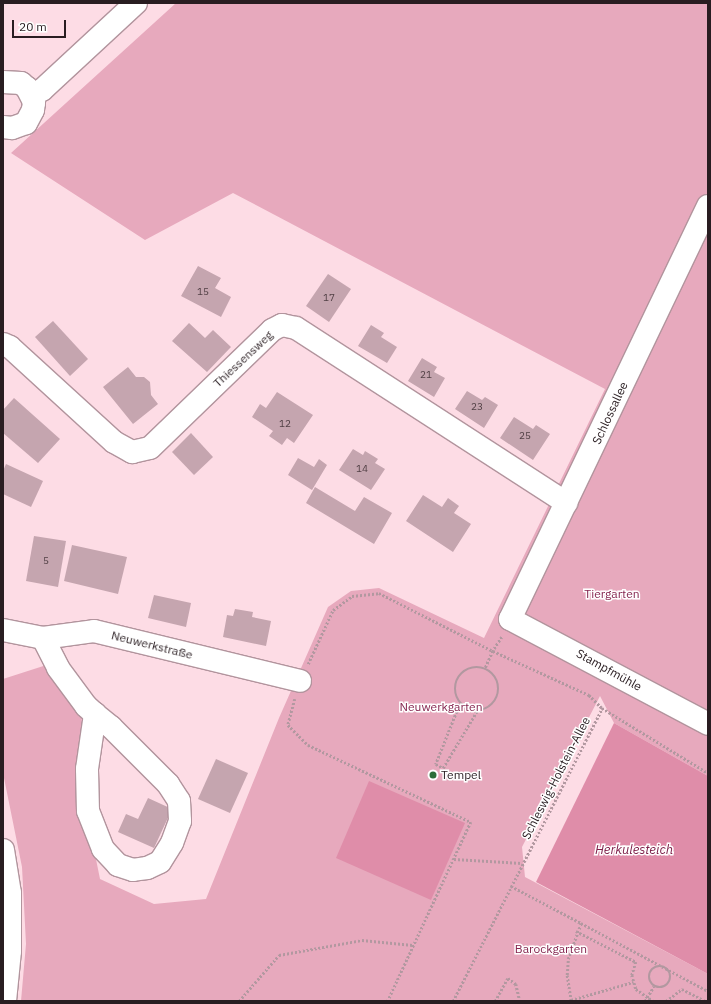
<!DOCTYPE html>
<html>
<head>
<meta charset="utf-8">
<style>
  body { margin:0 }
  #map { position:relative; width:711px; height:1004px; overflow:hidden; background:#fddce5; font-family:"IBM Plex Sans",sans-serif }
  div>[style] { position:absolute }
  .green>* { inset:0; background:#e7a9bd }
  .water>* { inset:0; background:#df8da9 }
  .building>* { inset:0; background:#c5a5af }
  .path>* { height:2.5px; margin-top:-1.25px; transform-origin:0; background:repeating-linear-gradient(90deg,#b298a0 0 2px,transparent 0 4px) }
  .path>.ring { margin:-1.25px; padding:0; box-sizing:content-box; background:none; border:2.5px solid #b298a0; border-radius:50% }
  .roads { filter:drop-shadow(1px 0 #b2949d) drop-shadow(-1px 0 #b2949d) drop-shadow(0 1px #b2949d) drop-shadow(0 -1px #b2949d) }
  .minor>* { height:22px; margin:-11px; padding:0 11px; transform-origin:11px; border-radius:11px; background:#fff }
  .dots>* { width:11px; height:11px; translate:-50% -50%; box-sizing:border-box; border:2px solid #fff; border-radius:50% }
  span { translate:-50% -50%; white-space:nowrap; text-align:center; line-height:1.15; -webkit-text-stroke:3px #fff; paint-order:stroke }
  .number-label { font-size:10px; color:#503f44 }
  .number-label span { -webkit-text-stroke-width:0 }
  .street-label { font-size:12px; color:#291d21 }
  .park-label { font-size:12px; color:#85254f }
  .poi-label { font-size:12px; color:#291d21 }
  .left { translate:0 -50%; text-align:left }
  .water-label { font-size:13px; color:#7d1d48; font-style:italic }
  .frame { position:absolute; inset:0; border:4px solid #291d21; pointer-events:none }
  .scale { position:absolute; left:12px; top:20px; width:54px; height:18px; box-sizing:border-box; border:2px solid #291d21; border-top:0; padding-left:5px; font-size:12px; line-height:14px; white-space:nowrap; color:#291d21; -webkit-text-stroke:3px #fff; paint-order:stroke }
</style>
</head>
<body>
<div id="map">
  <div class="green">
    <i style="clip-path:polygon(176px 3px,708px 3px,708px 776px,614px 723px,600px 696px,522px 847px,525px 877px,708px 974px,708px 1001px,21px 1001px,26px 944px,22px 867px,3px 773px,3px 679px,62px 660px,81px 691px,84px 800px,100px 879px,154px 904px,206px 899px,279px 718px,328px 607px,351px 591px,379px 588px,484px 638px,605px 389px,233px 193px,145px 240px,11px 153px)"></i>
  </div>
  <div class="water">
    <i style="clip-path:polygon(614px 723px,708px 776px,708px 974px,536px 882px)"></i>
    <i style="clip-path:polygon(369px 781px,465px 823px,431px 900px,336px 858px)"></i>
  </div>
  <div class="building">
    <i style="clip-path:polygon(198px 266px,221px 278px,215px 288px,231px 297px,221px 317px,181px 296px)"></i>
    <i style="clip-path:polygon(328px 274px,351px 289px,329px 322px,306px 306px)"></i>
    <i style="clip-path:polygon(53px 321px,88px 359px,70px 376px,35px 337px)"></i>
    <i style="clip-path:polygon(189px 323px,205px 338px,213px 330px,231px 347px,207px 372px,172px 341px)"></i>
    <i style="clip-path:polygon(371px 325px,384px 333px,381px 337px,397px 347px,387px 363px,358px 346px)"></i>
    <i style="clip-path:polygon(422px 358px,437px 367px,434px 372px,445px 378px,434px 397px,408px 381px)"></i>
    <i style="clip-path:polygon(128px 367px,136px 377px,144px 377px,150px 382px,151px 395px,158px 404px,133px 424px,103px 387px)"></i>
    <i style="clip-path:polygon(467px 391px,482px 400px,485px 397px,498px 405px,484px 428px,455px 409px)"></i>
    <i style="clip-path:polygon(277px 392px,313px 415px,294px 443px,287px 438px,282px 445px,269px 436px,273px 431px,252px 417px,260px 404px,266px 408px)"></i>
    <i style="clip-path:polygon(14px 398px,60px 439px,38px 463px,3px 433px,3px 410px)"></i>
    <i style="clip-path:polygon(514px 417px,533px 429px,536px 425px,550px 434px,533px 460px,500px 438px)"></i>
    <i style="clip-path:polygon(191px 433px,213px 457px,194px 475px,172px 452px)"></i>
    <i style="clip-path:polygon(353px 449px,363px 455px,365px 451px,378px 459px,375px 463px,385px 469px,371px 490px,339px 470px)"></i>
    <i style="clip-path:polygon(298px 458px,314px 467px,319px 459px,327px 465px,312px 490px,288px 475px)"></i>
    <i style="clip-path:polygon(6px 464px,43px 481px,31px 507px,3px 494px,3px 471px)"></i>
    <i style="clip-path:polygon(315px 487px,355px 511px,364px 497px,392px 513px,374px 544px,306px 503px)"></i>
    <i style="clip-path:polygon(423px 495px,442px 507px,448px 498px,459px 506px,454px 513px,471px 524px,453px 552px,406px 521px)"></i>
    <i style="clip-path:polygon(34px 536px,66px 541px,58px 587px,26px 581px)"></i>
    <i style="clip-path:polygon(72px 545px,127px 557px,118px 594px,64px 581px)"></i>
    <i style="clip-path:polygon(154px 595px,191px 603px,186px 627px,148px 618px)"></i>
    <i style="clip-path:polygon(235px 609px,253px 612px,252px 617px,271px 621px,266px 646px,223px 637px,227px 615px,233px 616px)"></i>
    <i style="clip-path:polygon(216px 759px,248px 773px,230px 813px,198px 799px)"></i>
    <i style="clip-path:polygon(148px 798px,172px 809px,154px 848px,118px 832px,126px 814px,138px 819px)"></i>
  </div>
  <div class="path">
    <i style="left:502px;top:637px;width:17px;rotate:123deg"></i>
    <i style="left:493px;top:651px;width:106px;rotate:24.6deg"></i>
    <i style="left:589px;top:695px;width:18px;rotate:45deg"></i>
    <i style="left:602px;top:708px;width:124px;rotate:31.5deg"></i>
    <i style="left:308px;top:664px;width:60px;rotate:-65.2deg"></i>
    <i style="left:333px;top:610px;width:24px;rotate:-36deg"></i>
    <i style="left:352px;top:596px;width:27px;rotate:-6deg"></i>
    <i style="left:379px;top:593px;width:128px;rotate:27deg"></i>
    <i style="left:493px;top:651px;width:20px;rotate:114deg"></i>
    <i class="ring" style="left:455px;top:667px;width:41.5px;height:41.5px"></i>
    <i style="left:295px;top:699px;width:27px;rotate:105deg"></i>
    <i style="left:288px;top:725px;width:28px;rotate:45deg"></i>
    <i style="left:308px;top:745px;width:180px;rotate:25.3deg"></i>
    <i style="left:471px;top:822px;width:197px;rotate:114.9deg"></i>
    <i style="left:460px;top:704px;width:65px;rotate:111.8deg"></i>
    <i style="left:436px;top:764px;width:8px;rotate:30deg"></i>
    <i style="left:443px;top:768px;width:66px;rotate:-59.2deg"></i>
    <i style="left:454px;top:859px;width:68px;rotate:3.4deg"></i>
    <i style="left:511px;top:886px;width:79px;rotate:27.9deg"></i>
    <i style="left:576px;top:931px;width:68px;rotate:27.3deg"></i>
    <i style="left:636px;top:962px;width:14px;rotate:107deg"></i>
    <i style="left:632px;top:975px;width:15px;rotate:74deg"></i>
    <i style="left:636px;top:989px;width:21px;rotate:35deg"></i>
    <i class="ring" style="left:649px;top:966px;width:19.5px;height:19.5px"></i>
    <i style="left:571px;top:1000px;width:65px;rotate:-16.2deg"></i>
    <i style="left:239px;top:1001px;width:61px;rotate:-49deg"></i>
    <i style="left:279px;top:955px;width:84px;rotate:-10.2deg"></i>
    <i style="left:362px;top:940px;width:51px;rotate:5.6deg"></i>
    <i style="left:453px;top:1001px;width:329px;rotate:-63deg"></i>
    <i style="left:495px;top:1001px;width:26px;rotate:-61deg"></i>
    <i style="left:508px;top:978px;width:10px;rotate:37deg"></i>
    <i style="left:516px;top:984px;width:17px;rotate:77deg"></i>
    <i style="left:571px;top:1001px;width:26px;rotate:-99deg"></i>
    <i style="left:567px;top:975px;width:16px;rotate:-86deg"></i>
    <i style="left:568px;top:959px;width:38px;rotate:-70deg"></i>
    <i style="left:581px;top:923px;width:144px;rotate:28.2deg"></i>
    <i style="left:645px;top:1001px;width:17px;rotate:-59deg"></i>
    <i style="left:666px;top:1001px;width:20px;rotate:-37deg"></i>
    <i style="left:682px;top:989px;width:27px;rotate:27deg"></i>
  </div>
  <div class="roads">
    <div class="minor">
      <i style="left:3px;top:82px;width:18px;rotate:3deg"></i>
      <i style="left:21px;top:83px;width:8px;rotate:40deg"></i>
      <i style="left:27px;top:88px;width:16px;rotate:63deg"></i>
      <i style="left:34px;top:102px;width:8px;rotate:97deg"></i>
      <i style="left:33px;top:110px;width:15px;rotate:118deg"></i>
      <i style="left:26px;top:123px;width:15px;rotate:160deg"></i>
      <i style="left:12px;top:128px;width:9px;rotate:-174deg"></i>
      <i style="left:32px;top:95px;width:11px;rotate:-27deg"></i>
      <i style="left:42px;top:90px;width:128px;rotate:-42.8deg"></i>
      <i style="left:708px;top:206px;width:458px;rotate:115.6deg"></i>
      <i style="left:510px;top:619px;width:224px;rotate:27.9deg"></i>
      <i style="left:3px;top:344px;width:8px;rotate:23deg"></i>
      <i style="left:10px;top:347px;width:141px;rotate:42.4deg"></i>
      <i style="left:114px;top:442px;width:21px;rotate:29deg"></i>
      <i style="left:132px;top:452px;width:18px;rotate:-13deg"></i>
      <i style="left:150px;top:448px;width:170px;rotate:-44deg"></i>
      <i style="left:272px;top:330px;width:11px;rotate:-27deg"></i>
      <i style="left:282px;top:325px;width:14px;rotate:12deg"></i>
      <i style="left:296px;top:328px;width:322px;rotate:32.9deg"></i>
      <i style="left:3px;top:630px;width:41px;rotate:11.3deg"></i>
      <i style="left:43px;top:638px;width:51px;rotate:-7.8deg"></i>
      <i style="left:94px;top:631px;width:212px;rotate:13.6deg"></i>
      <i style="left:43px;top:638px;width:34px;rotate:63deg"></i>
      <i style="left:58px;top:668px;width:47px;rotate:53.6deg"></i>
      <i style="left:86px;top:706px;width:12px;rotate:42deg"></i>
      <i style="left:95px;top:714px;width:21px;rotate:39deg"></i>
      <i style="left:111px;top:727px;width:81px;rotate:45deg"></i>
      <i style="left:168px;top:784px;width:20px;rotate:57deg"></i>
      <i style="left:179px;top:801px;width:20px;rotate:87deg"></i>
      <i style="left:180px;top:821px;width:23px;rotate:110deg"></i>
      <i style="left:172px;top:843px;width:22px;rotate:122deg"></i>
      <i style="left:160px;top:862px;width:14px;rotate:155deg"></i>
      <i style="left:147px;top:868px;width:14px;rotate:172deg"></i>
      <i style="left:133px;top:870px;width:16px;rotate:-162deg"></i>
      <i style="left:118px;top:865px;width:22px;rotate:-133deg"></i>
      <i style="left:103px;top:849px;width:41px;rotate:-111.5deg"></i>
      <i style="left:88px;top:811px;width:42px;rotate:-91.4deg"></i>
      <i style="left:87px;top:769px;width:56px;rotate:-81.7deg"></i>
      <i style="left:3px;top:850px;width:44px;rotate:80.8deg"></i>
      <i style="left:10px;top:893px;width:58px;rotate:90deg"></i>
      <i style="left:10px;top:951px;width:50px;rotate:95.7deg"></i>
    </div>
  </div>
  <div class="dots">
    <i style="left:433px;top:775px;background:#2c6f3a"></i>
  </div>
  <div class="number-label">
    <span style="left:203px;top:292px">15</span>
    <span style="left:329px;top:298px">17</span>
    <span style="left:426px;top:375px">21</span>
    <span style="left:477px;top:407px">23</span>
    <span style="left:285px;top:424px">12</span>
    <span style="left:525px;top:436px">25</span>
    <span style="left:362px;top:469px">14</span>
    <span style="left:46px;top:561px">5</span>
  </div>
  <div class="street-label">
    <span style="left:243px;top:359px;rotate:-43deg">Thiessensweg</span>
    <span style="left:610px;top:413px;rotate:-65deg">Schlossallee</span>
    <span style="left:152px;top:645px;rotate:14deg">Neuwerkstraße</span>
    <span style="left:609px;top:670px;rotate:29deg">Stampfmühle</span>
    <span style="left:556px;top:778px;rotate:-63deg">Schleswig-Holstein-Allee</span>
  </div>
  <div class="park-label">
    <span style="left:612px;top:594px">Tiergarten</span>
    <span style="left:441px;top:707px">Neuwerkgarten</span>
    <span style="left:551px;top:949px">Barockgarten</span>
  </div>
  <div class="poi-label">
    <span class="left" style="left:441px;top:775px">Tempel</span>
  </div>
  <div class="water-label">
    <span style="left:634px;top:850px">Herkulesteich</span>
  </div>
  <div class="frame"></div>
  <div class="scale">20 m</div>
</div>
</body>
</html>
